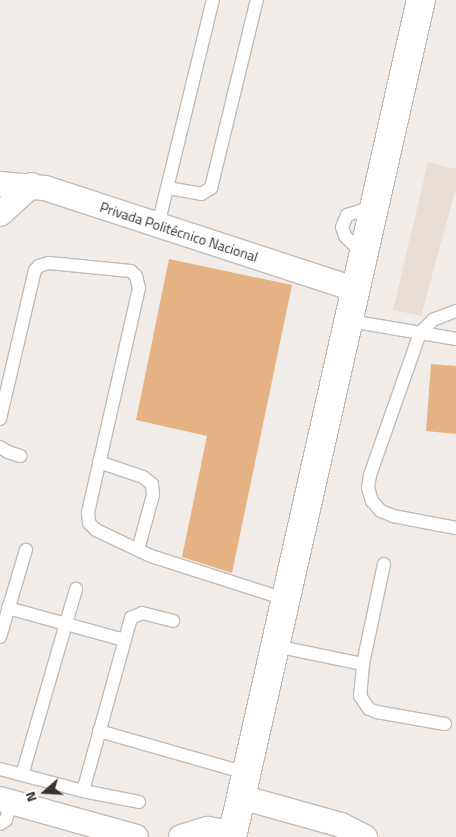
<!DOCTYPE html>
<html>
<head>
<meta charset="utf-8">
<style>
  body { margin:0 }
  #map { position:relative; width:456px; height:837px; overflow:hidden; background:#f2ece8; font-family:"Titillium Web",sans-serif }
  div>[style] { position:absolute }
  .built>* { inset:0; background:#e9ded5 }
  .building>* { inset:0; background:#e5b283 }
  .roads { filter:drop-shadow(1px 0 #c1bcb8) drop-shadow(-1px 0 #c1bcb8) drop-shadow(0 1px #c1bcb8) drop-shadow(0 -1px #c1bcb8) }
  .lane>* { height:12px; margin:-6px; padding:0 6px; transform-origin:6px; border-radius:6px; background:#fff }
  .street>* { height:24px; margin:-12px; padding:0 12px; transform-origin:12px; border-radius:12px; background:#fff }
  .primary>* { height:28px; margin:-14px; padding:0 14px; transform-origin:14px; border-radius:14px; background:#fff }
  span { translate:-50% -50%; white-space:nowrap; text-align:center; line-height:1.15; -webkit-text-stroke:4px #fff; paint-order:stroke }
  .street-label { font-size:14px; color:#353331 }
  .north { position:absolute; left:20px; top:767px; width:50px; height:50px; -webkit-text-stroke:4px #fff; paint-order:stroke; rotate:251deg; font-size:14px; font-weight:700; line-height:20px; text-align:center; color:#353331 }
  .north::after { content:''; display:block; margin:auto; width:18px; height:22px; background:#353331; clip-path:polygon(50% 0,100% 100%,50% 72%,0 100%) }
</style>
</head>
<body>
<div id="map">
  <div class="built">
    <i style="clip-path:polygon(428px 162px,456px 169px,456px 188px,421px 316px,393px 310px)"></i>
  </div>
  <div class="building">
    <i style="clip-path:polygon(169px 259px,292px 285px,232px 573px,182px 557px,207px 436px,136px 420px)"></i>
    <i style="clip-path:polygon(431px 364px,456px 366px,456px 434px,426px 431px)"></i>
  </div>
  <div class="roads">
    <div class="lane">
      <i style="left:168px;top:188px;width:34px;rotate:10deg"></i>
      <i style="left:201px;top:194px;width:12px;rotate:-31deg"></i>
      <i style="left:211px;top:188px;width:194px;rotate:-76.3deg"></i>
      <i style="left:158px;top:225px;width:232px;rotate:-76.3deg"></i>
      <i style="left:364px;top:255px;width:27px;rotate:-135deg"></i>
      <i style="left:345px;top:236px;width:9px;rotate:-108deg"></i>
      <i style="left:342px;top:227px;width:13px;rotate:-67deg"></i>
      <i style="left:347px;top:215px;width:28px;rotate:-17deg"></i>
      <i style="left:456px;top:311px;width:25px;rotate:159deg"></i>
      <i style="left:433px;top:320px;width:18px;rotate:135deg"></i>
      <i style="left:420px;top:333px;width:151px;rotate:109.4deg"></i>
      <i style="left:370px;top:475px;width:13px;rotate:99deg"></i>
      <i style="left:368px;top:488px;width:14px;rotate:73deg"></i>
      <i style="left:372px;top:501px;width:13px;rotate:48deg"></i>
      <i style="left:381px;top:511px;width:13px;rotate:23deg"></i>
      <i style="left:393px;top:516px;width:64px;rotate:10.8deg"></i>
      <i style="left:350px;top:321px;width:108px;rotate:9.6deg"></i>
      <i style="left:0;top:419px;width:153px;rotate:-76.8deg"></i>
      <i style="left:35px;top:270px;width:6px;rotate:-45deg"></i>
      <i style="left:39px;top:266px;width:10px;rotate:-17deg"></i>
      <i style="left:49px;top:263px;width:82px;rotate:5.6deg"></i>
      <i style="left:131px;top:271px;width:7px;rotate:45deg"></i>
      <i style="left:136px;top:276px;width:12px;rotate:76deg"></i>
      <i style="left:139px;top:288px;width:231px;rotate:102.8deg"></i>
      <i style="left:88px;top:513px;width:10px;rotate:84deg"></i>
      <i style="left:89px;top:523px;width:10px;rotate:45deg"></i>
      <i style="left:96px;top:530px;width:61px;rotate:25.3deg"></i>
      <i style="left:151px;top:556px;width:141px;rotate:17.8deg"></i>
      <i style="left:0;top:447px;width:9px;rotate:32deg"></i>
      <i style="left:8px;top:452px;width:13px;rotate:18deg"></i>
      <i style="left:99px;top:462px;width:46px;rotate:18.8deg"></i>
      <i style="left:143px;top:477px;width:11px;rotate:38deg"></i>
      <i style="left:152px;top:484px;width:11px;rotate:85deg"></i>
      <i style="left:153px;top:495px;width:57px;rotate:105.3deg"></i>
      <i style="left:384px;top:564px;width:102px;rotate:101.9deg"></i>
      <i style="left:363px;top:664px;width:32px;rotate:95deg"></i>
      <i style="left:360px;top:696px;width:16px;rotate:55deg"></i>
      <i style="left:369px;top:709px;width:9px;rotate:21deg"></i>
      <i style="left:377px;top:712px;width:69px;rotate:10deg"></i>
      <i style="left:8px;top:608px;width:120px;rotate:15.4deg"></i>
      <i style="left:0;top:637px;width:91px;rotate:-73.4deg"></i>
      <i style="left:276px;top:646px;width:89px;rotate:11.7deg"></i>
      <i style="left:99px;top:731px;width:153px;rotate:15.9deg"></i>
      <i style="left:0;top:769px;width:86px;rotate:14.8deg"></i>
      <i style="left:83px;top:791px;width:57px;rotate:11.1deg"></i>
      <i style="left:22px;top:775px;width:194px;rotate:-73.8deg"></i>
      <i style="left:83px;top:791px;width:180px;rotate:-74.5deg"></i>
      <i style="left:131px;top:618px;width:12px;rotate:-24deg"></i>
      <i style="left:142px;top:613px;width:32px;rotate:14deg"></i>
      <i style="left:0;top:824px;width:7px;rotate:-34deg"></i>
      <i style="left:6px;top:820px;width:19px;rotate:-74deg"></i>
    </div>
    <div class="street">
      <i style="left:0;top:184px;width:45px;rotate:5.1deg"></i>
      <i style="left:45px;top:188px;width:328px;rotate:18.1deg"></i>
      <i style="left:0;top:214px;width:43px;rotate:-42.2deg"></i>
      <i style="left:241px;top:797px;width:104px;rotate:15.6deg"></i>
      <i style="left:341px;top:825px;width:27px;rotate:27deg"></i>
      <i style="left:0;top:799px;width:141px;rotate:15.6deg"></i>
      <i style="left:181px;top:837px;width:28px;rotate:-17deg"></i>
      <i style="left:208px;top:829px;width:25px;rotate:9deg"></i>
    </div>
    <div class="primary">
      <i style="left:232px;top:837px;width:858px;rotate:-77.28deg"></i>
    </div>
  </div>
  <div class="street-label">
    <span style="left:179px;top:232px;rotate:18deg">Privada Politécnico Nacional</span>
  </div>
  <div class="north">N</div>
</div>
</body>
</html>
